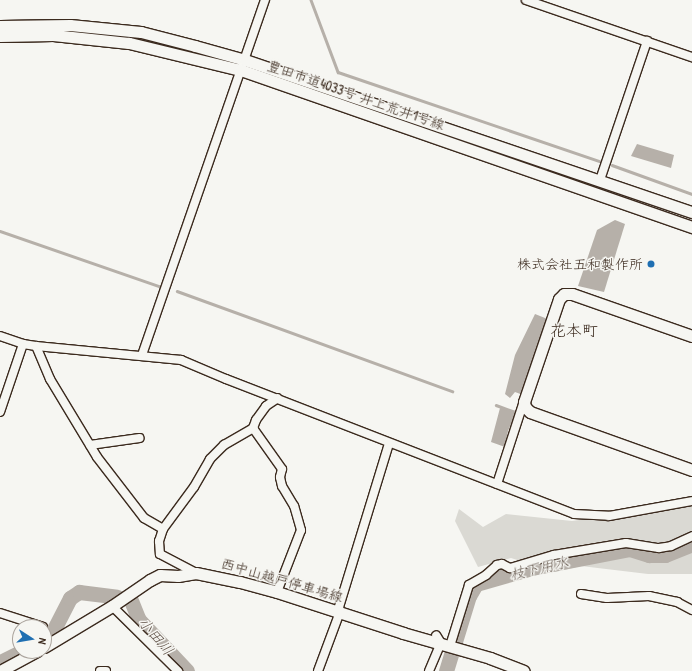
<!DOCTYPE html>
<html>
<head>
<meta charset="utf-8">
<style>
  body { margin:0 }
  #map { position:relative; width:692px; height:671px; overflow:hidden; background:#f6f6f2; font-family:"Patrick Hand","Klee One",sans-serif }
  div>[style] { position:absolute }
  .green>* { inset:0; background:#dad9d3 }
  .water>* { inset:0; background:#b6b0a9 }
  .stream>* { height:2.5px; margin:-1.25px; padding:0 1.25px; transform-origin:1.25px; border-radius:1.25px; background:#b6b0a9 }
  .river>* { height:15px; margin:-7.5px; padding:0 7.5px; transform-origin:7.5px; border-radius:7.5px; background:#b6b0a9 }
  .roads { filter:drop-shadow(1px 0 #3b2a1e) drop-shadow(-1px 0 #3b2a1e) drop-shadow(0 1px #3b2a1e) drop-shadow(0 -1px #3b2a1e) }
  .street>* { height:8px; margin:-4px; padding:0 4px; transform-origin:4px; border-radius:4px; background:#f6f6f2 }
  .secondary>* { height:11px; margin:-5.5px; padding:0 5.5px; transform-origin:5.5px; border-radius:5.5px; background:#f6f6f2 }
  .dots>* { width:11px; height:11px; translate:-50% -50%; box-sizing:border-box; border:2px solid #f6f6f2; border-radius:50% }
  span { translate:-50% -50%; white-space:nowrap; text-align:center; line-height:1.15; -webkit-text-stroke:3px #f6f6f2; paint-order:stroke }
  .street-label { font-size:14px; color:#3b2a1e }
  .poi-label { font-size:14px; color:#3b2a1e }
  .right { translate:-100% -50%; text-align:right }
  .water-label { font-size:15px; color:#605248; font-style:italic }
  .quarter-label { font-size:16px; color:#3b2a1e }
  .north { position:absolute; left:12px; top:619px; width:40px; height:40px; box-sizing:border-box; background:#f6f6f2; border:1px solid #aba49d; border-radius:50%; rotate:102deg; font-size:11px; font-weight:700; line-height:16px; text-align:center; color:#3b2a1e }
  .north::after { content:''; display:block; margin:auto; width:14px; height:18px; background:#1f6fb2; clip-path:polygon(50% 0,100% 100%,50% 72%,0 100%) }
</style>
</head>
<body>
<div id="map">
  <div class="green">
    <i style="clip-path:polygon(692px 505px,692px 574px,648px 574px,581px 566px,555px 572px,511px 558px,478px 567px,455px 521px,459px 509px,483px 527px,506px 514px,572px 521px)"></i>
  </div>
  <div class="water">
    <i style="clip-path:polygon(637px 144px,674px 155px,671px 168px,631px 156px)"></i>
    <i style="clip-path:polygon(615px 220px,625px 224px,604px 292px,578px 286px,597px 230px)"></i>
    <i style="clip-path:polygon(535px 314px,550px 320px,523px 395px,515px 392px,510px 398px,505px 394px,515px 355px)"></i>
    <i style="clip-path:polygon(500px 408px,516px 412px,508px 431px,505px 447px,491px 442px)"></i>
  </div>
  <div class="stream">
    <i style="left:311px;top:0;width:77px;rotate:69.4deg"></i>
    <i style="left:338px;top:72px;width:279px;rotate:18.8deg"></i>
    <i style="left:612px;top:165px;width:85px;rotate:19.9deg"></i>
    <i style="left:0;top:231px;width:171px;rotate:19.1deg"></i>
    <i style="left:177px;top:291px;width:293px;rotate:20deg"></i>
    <i style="left:496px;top:405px;width:20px;rotate:20deg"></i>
  </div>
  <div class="river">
    <i style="left:130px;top:598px;width:24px;rotate:68deg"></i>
    <i style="left:139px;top:620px;width:70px;rotate:46.7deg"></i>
    <i style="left:44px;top:641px;width:7px;rotate:-34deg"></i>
    <i style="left:50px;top:637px;width:44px;rotate:-62.9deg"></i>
    <i style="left:70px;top:598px;width:11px;rotate:-34deg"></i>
    <i style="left:79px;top:592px;width:38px;rotate:7deg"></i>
    <i style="left:0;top:662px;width:25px;rotate:-26deg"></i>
    <i style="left:446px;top:671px;width:78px;rotate:-73deg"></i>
    <i style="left:469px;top:596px;width:14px;rotate:-60deg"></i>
    <i style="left:476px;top:584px;width:58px;rotate:-15.9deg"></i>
    <i style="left:532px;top:568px;width:100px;rotate:-11deg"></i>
    <i style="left:630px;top:549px;width:20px;rotate:18deg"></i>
    <i style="left:649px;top:555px;width:16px"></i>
    <i style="left:665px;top:555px;width:29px;rotate:-22deg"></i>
  </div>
  <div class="roads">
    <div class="street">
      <i style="left:526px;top:0;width:176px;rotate:19deg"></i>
      <i style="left:600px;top:180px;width:147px;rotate:-71.3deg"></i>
      <i style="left:0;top:336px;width:24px;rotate:19deg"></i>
      <i style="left:23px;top:344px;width:13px;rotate:9deg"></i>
      <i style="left:36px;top:346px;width:146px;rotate:5.5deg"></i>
      <i style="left:181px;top:360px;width:49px;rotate:22.9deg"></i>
      <i style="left:226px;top:379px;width:373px;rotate:21.2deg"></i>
      <i style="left:574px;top:514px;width:35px;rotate:3deg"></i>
      <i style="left:609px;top:516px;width:84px;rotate:-10.2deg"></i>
      <i style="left:36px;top:346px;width:36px;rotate:67deg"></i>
      <i style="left:50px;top:379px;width:91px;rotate:58.9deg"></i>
      <i style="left:97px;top:457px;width:77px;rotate:52.4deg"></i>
      <i style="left:144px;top:518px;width:22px;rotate:30deg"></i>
      <i style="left:163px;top:529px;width:13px;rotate:108deg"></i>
      <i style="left:159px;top:541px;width:13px;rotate:86deg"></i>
      <i style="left:160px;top:554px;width:41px;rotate:27.8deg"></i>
      <i style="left:142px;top:355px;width:376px;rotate:-70.9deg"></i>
      <i style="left:0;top:412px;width:72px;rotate:-71.3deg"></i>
      <i style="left:90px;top:445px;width:50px;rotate:-8deg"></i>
      <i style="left:497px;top:484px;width:87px;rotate:-72deg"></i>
      <i style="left:163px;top:529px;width:52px;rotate:-53.6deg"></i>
      <i style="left:194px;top:487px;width:32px;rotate:-60deg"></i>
      <i style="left:210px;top:459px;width:20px;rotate:-45deg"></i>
      <i style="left:224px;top:445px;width:34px;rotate:-30deg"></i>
      <i style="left:277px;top:592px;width:66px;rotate:-68.8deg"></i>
      <i style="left:301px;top:530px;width:25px;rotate:-106deg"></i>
      <i style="left:294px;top:506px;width:23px;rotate:-121deg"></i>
      <i style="left:282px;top:486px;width:9px;rotate:-103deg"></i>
      <i style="left:280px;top:477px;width:8px;rotate:-76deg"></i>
      <i style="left:282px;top:469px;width:50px;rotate:-125.3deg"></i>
      <i style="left:253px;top:428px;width:9px;rotate:-69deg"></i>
      <i style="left:256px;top:420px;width:17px;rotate:-54deg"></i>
      <i style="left:266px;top:406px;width:14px;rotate:-34deg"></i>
      <i style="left:581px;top:594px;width:26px;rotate:9deg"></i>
      <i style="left:607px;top:598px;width:42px;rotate:-2.7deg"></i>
      <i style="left:649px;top:596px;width:29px;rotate:12deg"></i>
      <i style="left:677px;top:602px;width:17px;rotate:28deg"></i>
      <i style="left:112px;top:606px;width:93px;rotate:44.6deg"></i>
      <i style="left:0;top:613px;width:45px;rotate:18deg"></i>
      <i style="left:450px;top:646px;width:64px;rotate:-72.7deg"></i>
      <i style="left:469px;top:585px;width:20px;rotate:-30deg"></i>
      <i style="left:486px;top:575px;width:15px;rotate:-42deg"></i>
      <i style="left:497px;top:565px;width:5px;rotate:-11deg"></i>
      <i style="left:502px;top:564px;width:9px;rotate:27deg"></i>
      <i style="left:510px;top:568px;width:46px;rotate:-16.5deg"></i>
      <i style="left:554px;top:555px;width:73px;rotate:-9.5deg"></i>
      <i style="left:626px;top:543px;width:33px;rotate:9deg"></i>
      <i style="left:659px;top:548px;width:12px;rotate:-9deg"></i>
      <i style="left:671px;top:546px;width:23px;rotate:-25deg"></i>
      <i style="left:100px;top:671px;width:6px"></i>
      <i style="left:318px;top:671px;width:63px;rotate:-69.6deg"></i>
      <i style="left:340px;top:612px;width:5px;rotate:-101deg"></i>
      <i style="left:339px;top:607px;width:171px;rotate:-73deg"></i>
      <i style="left:429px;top:671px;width:30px;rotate:-67deg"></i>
      <i style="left:441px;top:643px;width:9px;rotate:-122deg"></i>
    </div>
    <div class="secondary">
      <i style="left:0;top:26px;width:70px;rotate:-0.8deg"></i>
      <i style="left:70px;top:25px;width:71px;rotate:5.6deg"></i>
      <i style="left:141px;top:32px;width:56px;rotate:14.5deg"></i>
      <i style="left:195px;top:46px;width:52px;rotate:15.6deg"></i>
      <i style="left:245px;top:60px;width:472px;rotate:18.8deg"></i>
      <i style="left:0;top:36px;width:53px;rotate:-1.1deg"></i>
      <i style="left:53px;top:35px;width:76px;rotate:6deg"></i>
      <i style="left:129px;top:43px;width:115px;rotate:13.6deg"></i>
      <i style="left:241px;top:70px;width:478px;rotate:19.2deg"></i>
      <i style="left:692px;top:336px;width:127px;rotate:-160.7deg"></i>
      <i style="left:572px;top:294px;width:8px;rotate:180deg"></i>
      <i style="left:564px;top:294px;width:7px;rotate:135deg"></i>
      <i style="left:559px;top:299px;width:109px;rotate:108.8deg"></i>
      <i style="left:524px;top:402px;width:5px;rotate:79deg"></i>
      <i style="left:525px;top:407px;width:7px;rotate:45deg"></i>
      <i style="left:530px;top:412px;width:172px;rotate:19.7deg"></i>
      <i style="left:44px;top:647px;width:79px;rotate:-31.1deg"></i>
      <i style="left:112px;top:606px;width:46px;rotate:-34.4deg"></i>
      <i style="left:150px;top:580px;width:11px;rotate:-27deg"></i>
      <i style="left:160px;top:575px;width:18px;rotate:3deg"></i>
      <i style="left:178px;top:576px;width:18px;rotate:-9deg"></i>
      <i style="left:196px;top:573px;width:45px;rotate:11.6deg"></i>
      <i style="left:240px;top:582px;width:38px;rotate:15deg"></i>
      <i style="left:277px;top:592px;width:133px;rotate:18deg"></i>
      <i style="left:403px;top:633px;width:91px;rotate:16deg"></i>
      <i style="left:490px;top:658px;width:36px;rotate:21deg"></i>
      <i style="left:0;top:671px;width:42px;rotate:-28.4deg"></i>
    </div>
  </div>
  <div class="dots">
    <i style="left:651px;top:264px;background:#1f6fb2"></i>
  </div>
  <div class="street-label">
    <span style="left:356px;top:95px;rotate:19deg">豊田市道4033号 井上荒井1号線</span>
    <span style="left:282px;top:580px;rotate:16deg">西中山越戸停車場線</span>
  </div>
  <div class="poi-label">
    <span class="right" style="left:643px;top:264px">株式会社五和製作所</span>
  </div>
  <div class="water-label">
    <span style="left:539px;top:568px;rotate:-13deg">枝下用水</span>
    <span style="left:156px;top:636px;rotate:49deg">小田川</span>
  </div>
  <div class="quarter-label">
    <span style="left:574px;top:330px">花本町</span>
  </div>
  <div class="north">N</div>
</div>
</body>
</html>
